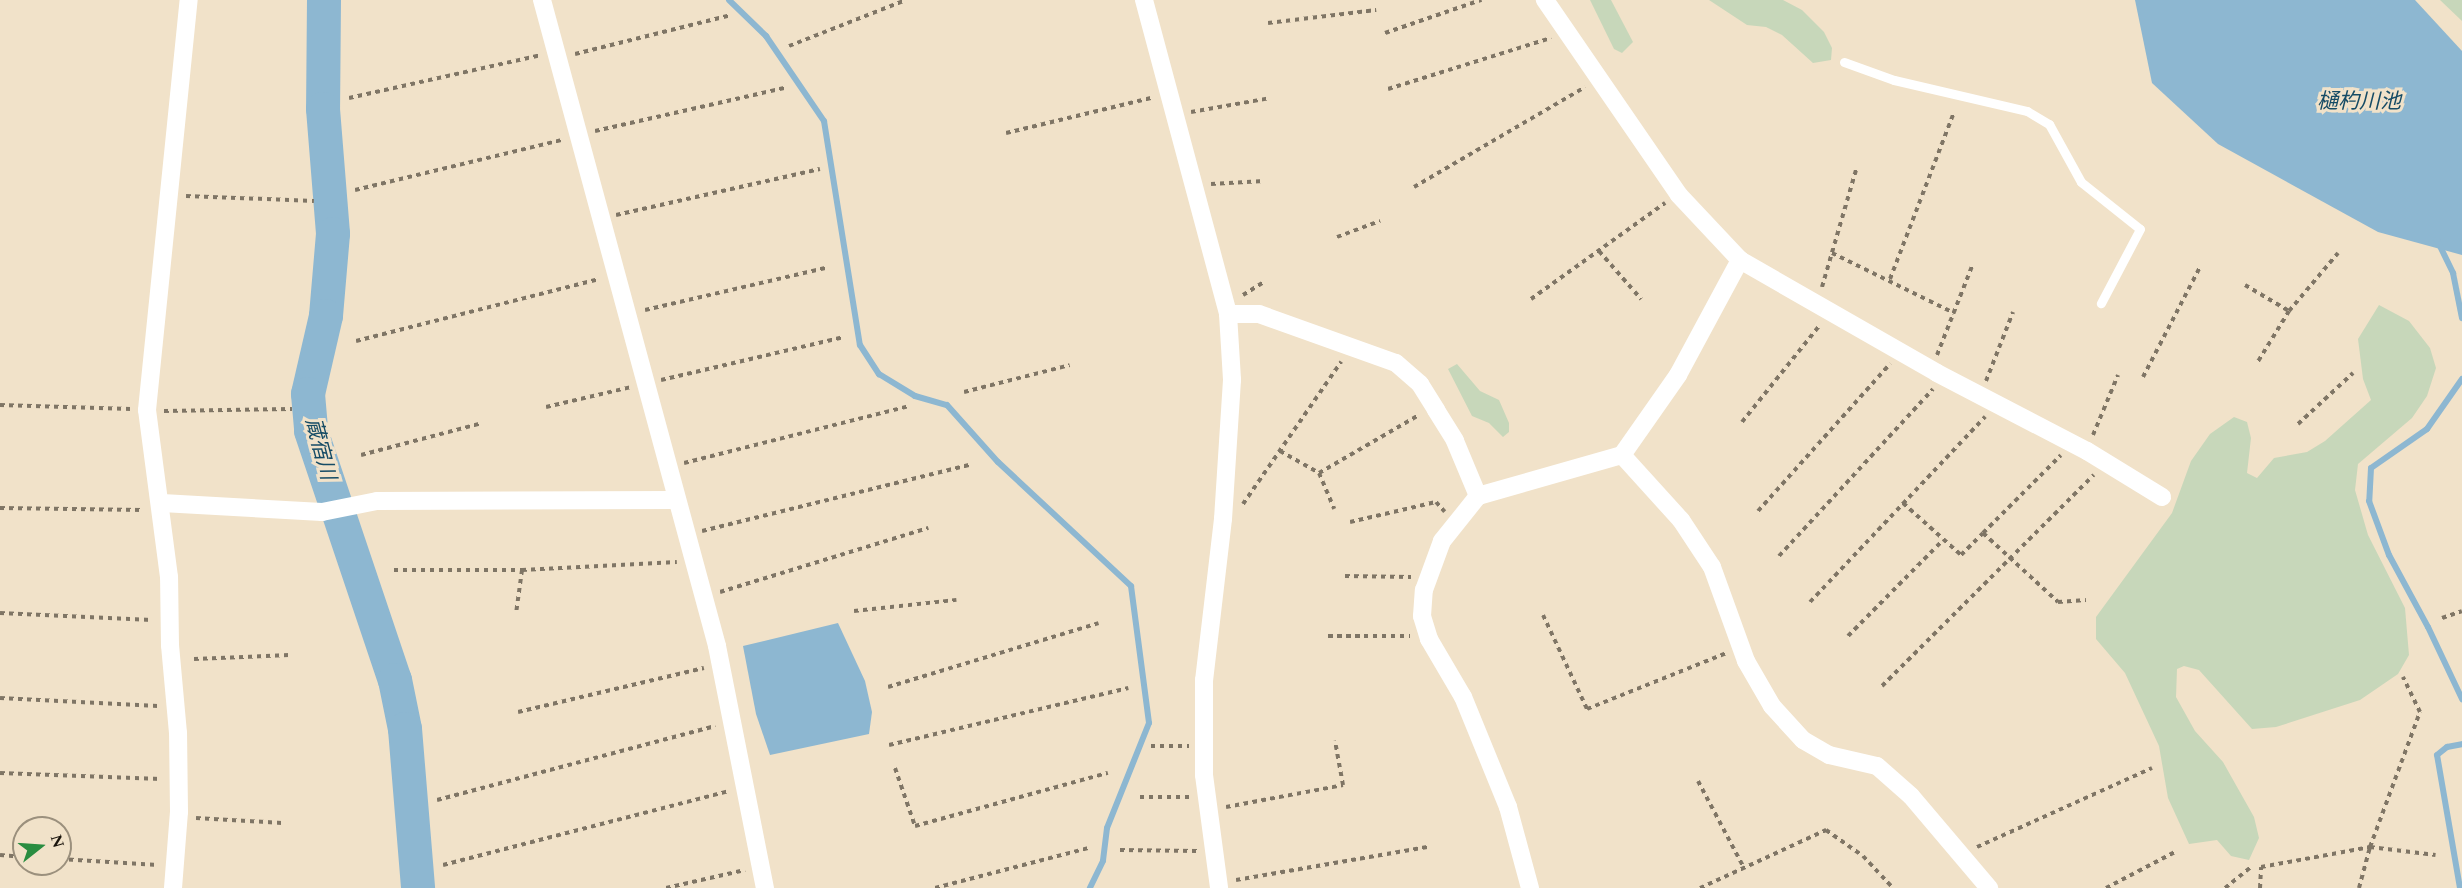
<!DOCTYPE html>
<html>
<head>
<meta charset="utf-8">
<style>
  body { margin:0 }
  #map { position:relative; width:2462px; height:888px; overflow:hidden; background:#f1e2c9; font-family:Spectral,"Noto Sans JP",serif }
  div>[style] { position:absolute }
  .green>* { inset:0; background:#c7d7ba }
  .water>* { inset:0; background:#8db7d1 }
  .stream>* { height:6px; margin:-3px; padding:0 3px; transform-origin:3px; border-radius:3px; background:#8db7d1 }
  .river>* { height:34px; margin:-17px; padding:0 17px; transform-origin:17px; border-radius:17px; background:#8db7d1 }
  .path>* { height:4px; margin-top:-2px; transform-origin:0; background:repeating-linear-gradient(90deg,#7f7565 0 4.5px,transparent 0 9px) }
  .lane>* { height:9px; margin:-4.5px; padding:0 4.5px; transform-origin:4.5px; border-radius:4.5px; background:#fff }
  .street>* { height:18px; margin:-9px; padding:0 9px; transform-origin:9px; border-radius:9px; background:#fff }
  span { translate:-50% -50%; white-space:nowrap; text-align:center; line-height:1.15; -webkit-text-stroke:6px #f1e2c9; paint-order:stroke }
  .water-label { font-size:21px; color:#154b65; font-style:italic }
  .north { position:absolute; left:12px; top:816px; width:60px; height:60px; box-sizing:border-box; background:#f1e2c9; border:2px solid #9b907d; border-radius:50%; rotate:73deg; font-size:16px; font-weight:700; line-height:24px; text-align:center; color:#1a140c }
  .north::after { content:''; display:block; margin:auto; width:21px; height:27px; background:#2a8d41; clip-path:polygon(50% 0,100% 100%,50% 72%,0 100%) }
</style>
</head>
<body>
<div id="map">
  <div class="green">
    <i style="clip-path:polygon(1590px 0,1611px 0,1633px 42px,1622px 53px,1614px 49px)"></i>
    <i style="clip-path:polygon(1709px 0,1783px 0,1802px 10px,1824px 32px,1832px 48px,1831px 60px,1813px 63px,1782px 35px,1766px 27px,1747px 25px)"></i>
    <i style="clip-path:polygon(2440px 0,2462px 0,2462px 21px)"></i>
    <i style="clip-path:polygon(2379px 305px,2409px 321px,2430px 348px,2436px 368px,2427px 396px,2412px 418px,2358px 464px,2355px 490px,2368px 535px,2405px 608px,2409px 655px,2398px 674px,2360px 700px,2276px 727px,2252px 729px,2199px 670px,2184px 666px,2177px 669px,2176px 697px,2195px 731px,2223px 762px,2254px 817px,2259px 838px,2249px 860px,2231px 856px,2217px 840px,2189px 844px,2168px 798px,2159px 746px,2125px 673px,2096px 639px,2096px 617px,2172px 513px,2191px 461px,2210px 434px,2234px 417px,2247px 422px,2251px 438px,2247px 473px,2257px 478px,2274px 458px,2307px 452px,2325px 441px,2371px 400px,2363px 379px,2358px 339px)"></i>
    <i style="clip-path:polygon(1457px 364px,1480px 391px,1499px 400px,1509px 423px,1509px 432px,1503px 437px,1489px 423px,1472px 416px,1448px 369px)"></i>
  </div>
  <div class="water">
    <i style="clip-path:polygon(2135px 0,2415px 0,2462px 51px,2462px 255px,2378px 232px,2218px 144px,2152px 83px)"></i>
    <i style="clip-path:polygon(838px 623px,865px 681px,872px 712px,869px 734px,770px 755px,756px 714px,743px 646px)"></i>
  </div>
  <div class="stream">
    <i style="left:729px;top:0;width:52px;rotate:44.2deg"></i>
    <i style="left:766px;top:36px;width:103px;rotate:55.7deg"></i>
    <i style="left:824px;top:121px;width:227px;rotate:80.9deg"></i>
    <i style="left:860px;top:345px;width:35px;rotate:57deg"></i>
    <i style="left:879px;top:374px;width:42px;rotate:31.4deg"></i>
    <i style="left:915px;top:396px;width:33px;rotate:16deg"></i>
    <i style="left:947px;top:405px;width:76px;rotate:48.2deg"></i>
    <i style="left:998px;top:462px;width:182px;rotate:43deg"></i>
    <i style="left:1131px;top:586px;width:138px;rotate:82.5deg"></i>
    <i style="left:1149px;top:723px;width:113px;rotate:111.8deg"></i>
    <i style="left:1107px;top:828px;width:33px;rotate:97deg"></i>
    <i style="left:1103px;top:861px;width:30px;rotate:116deg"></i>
    <i style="left:2437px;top:240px;width:37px;rotate:64deg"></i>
    <i style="left:2453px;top:273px;width:46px;rotate:78.7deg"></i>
    <i style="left:2462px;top:379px;width:61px;rotate:125deg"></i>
    <i style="left:2427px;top:429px;width:68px;rotate:145.1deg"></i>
    <i style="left:2371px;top:468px;width:33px;rotate:93deg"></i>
    <i style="left:2369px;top:501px;width:58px;rotate:69.7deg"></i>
    <i style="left:2389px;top:555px;width:82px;rotate:61.6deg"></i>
    <i style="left:2428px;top:627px;width:80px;rotate:64.7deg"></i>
    <i style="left:2460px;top:888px;width:135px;rotate:-99.8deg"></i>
    <i style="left:2437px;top:755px;width:13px;rotate:-39deg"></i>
    <i style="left:2447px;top:747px;width:15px;rotate:-11deg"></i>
  </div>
  <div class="river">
    <i style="left:324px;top:0;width:109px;rotate:90.5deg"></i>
    <i style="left:323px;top:109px;width:125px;rotate:85.4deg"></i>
    <i style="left:333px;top:234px;width:82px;rotate:94.9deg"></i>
    <i style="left:326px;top:316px;width:80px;rotate:103deg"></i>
    <i style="left:308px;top:394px;width:37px;rotate:85deg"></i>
    <i style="left:311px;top:431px;width:263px;rotate:71.4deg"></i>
    <i style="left:395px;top:680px;width:50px;rotate:78.5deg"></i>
    <i style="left:405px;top:729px;width:160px;rotate:85.3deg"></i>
  </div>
  <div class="path">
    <i style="left:1268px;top:23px;width:109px;rotate:-6.9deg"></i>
    <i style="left:1385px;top:33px;width:102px;rotate:-19deg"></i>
    <i style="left:789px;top:46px;width:126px;rotate:-21.5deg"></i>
    <i style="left:575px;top:54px;width:161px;rotate:-14deg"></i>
    <i style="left:1388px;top:89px;width:171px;rotate:-17.4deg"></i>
    <i style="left:349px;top:98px;width:197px;rotate:-12.6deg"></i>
    <i style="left:1191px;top:112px;width:80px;rotate:-10deg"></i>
    <i style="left:595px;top:131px;width:195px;rotate:-12.8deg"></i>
    <i style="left:1006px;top:133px;width:149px;rotate:-13.6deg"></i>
    <i style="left:1211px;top:184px;width:53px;rotate:-3.2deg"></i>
    <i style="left:1414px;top:187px;width:198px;rotate:-30.3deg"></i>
    <i style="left:355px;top:190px;width:212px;rotate:-13.6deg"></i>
    <i style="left:186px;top:196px;width:128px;rotate:2.2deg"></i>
    <i style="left:616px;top:215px;width:209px;rotate:-12.7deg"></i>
    <i style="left:1337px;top:237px;width:46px;rotate:-20.4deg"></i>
    <i style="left:1599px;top:251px;width:64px;rotate:48.8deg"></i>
    <i style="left:1832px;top:253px;width:136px;rotate:26.2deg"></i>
    <i style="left:1890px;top:279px;width:179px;rotate:-69deg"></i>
    <i style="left:2245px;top:285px;width:51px;rotate:30.6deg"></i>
    <i style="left:2289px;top:311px;width:61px;rotate:121.6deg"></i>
    <i style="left:1822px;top:287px;width:122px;rotate:-73.8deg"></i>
    <i style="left:1243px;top:295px;width:26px;rotate:-32deg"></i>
    <i style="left:1531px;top:299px;width:165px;rotate:-35.6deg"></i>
    <i style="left:645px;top:310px;width:185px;rotate:-13.1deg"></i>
    <i style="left:2289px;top:311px;width:76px;rotate:-49.8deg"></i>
    <i style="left:356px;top:341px;width:251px;rotate:-14.3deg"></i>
    <i style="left:1937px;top:355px;width:96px;rotate:-68.5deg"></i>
    <i style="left:2143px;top:377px;width:124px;rotate:-62.6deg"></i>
    <i style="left:661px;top:380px;width:188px;rotate:-13.2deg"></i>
    <i style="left:1986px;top:381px;width:74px;rotate:-68.6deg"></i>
    <i style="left:964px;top:392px;width:109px;rotate:-14.3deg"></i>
    <i style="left:0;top:405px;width:131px;rotate:1.7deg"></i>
    <i style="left:546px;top:407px;width:87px;rotate:-13.2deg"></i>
    <i style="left:164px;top:411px;width:128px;rotate:-0.9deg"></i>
    <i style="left:1742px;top:422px;width:124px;rotate:-51.2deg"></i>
    <i style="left:2298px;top:424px;width:75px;rotate:-42.8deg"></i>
    <i style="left:2093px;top:435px;width:65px;rotate:-67.4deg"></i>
    <i style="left:1280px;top:451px;width:45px;rotate:29.4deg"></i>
    <i style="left:1319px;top:473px;width:39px;rotate:67deg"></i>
    <i style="left:361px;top:455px;width:125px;rotate:-14.8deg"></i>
    <i style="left:684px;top:463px;width:233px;rotate:-14.2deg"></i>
    <i style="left:1319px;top:473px;width:116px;rotate:-30.1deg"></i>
    <i style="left:1903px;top:503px;width:78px;rotate:41.9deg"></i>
    <i style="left:1961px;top:555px;width:31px;rotate:-45deg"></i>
    <i style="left:1983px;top:533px;width:102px;rotate:42.6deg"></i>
    <i style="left:2058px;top:602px;width:28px;rotate:-4deg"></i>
    <i style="left:1243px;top:504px;width:173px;rotate:-55.4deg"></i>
    <i style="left:0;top:508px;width:143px;rotate:0.8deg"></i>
    <i style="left:1758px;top:511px;width:198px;rotate:-48.1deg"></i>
    <i style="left:1350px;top:522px;width:88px;rotate:-13.1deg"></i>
    <i style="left:1436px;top:502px;width:13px;rotate:48deg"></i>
    <i style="left:702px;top:531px;width:278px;rotate:-13.9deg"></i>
    <i style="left:1983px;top:533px;width:110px;rotate:-45deg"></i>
    <i style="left:1779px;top:556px;width:227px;rotate:-47.3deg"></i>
    <i style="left:394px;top:570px;width:128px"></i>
    <i style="left:522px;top:570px;width:44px;rotate:97.8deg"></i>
    <i style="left:522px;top:570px;width:155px;rotate:-3deg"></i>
    <i style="left:1345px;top:576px;width:66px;rotate:0.9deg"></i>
    <i style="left:720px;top:592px;width:218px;rotate:-17.1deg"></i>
    <i style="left:1810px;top:602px;width:255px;rotate:-46.6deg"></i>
    <i style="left:854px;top:611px;width:103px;rotate:-6.2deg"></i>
    <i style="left:0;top:613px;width:152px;rotate:2.6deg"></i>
    <i style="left:1543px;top:615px;width:104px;rotate:64.9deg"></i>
    <i style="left:1587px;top:709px;width:150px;rotate:-21.9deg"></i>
    <i style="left:2442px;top:618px;width:21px;rotate:-19deg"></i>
    <i style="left:1328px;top:636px;width:82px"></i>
    <i style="left:1848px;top:636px;width:135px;rotate:-45.3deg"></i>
    <i style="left:194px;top:659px;width:95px;rotate:-2.4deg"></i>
    <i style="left:1882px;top:686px;width:299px;rotate:-44.9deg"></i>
    <i style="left:888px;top:687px;width:220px;rotate:-16.9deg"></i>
    <i style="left:0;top:698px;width:158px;rotate:2.9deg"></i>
    <i style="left:518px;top:712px;width:191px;rotate:-13.3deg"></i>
    <i style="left:889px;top:745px;width:246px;rotate:-13.4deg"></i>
    <i style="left:1151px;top:746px;width:38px"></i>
    <i style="left:895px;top:768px;width:61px;rotate:71deg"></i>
    <i style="left:915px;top:826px;width:200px;rotate:-15.4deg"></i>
    <i style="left:0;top:773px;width:161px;rotate:2.1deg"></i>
    <i style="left:1698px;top:781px;width:98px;rotate:62.1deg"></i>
    <i style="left:1140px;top:797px;width:49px"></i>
    <i style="left:437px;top:800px;width:288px;rotate:-14.9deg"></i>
    <i style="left:1226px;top:807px;width:119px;rotate:-10.6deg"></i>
    <i style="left:1343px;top:785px;width:45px;rotate:-100.3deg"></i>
    <i style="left:196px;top:818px;width:86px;rotate:3.3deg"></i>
    <i style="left:1977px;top:847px;width:192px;rotate:-24.3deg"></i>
    <i style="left:1120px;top:850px;width:77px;rotate:0.7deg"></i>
    <i style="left:0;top:855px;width:24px;rotate:5deg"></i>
    <i style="left:60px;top:859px;width:98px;rotate:3.5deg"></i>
    <i style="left:443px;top:865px;width:296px;rotate:-14.5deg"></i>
    <i style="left:1236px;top:880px;width:194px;rotate:-9.8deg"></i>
    <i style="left:666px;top:888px;width:81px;rotate:-12.8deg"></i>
    <i style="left:935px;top:888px;width:159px;rotate:-14.6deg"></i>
    <i style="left:1700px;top:888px;width:139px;rotate:-24.7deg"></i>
    <i style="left:1826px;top:830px;width:45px;rotate:35.1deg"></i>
    <i style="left:1863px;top:856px;width:44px;rotate:46.8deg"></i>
    <i style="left:2106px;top:888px;width:78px;rotate:-27.6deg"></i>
    <i style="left:2225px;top:888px;width:35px;rotate:-39deg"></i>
    <i style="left:2260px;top:888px;width:21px;rotate:-87deg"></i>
    <i style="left:2261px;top:867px;width:111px;rotate:-10.4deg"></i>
    <i style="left:2370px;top:847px;width:66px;rotate:6.9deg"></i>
    <i style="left:2359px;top:888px;width:42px;rotate:-75deg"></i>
    <i style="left:2370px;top:847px;width:144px;rotate:-69.7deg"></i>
    <i style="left:2420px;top:712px;width:39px;rotate:-116deg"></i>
  </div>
  <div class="lane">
    <i style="left:1844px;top:62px;width:53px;rotate:19.8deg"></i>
    <i style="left:1894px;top:80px;width:137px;rotate:13.1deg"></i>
    <i style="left:2027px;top:111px;width:26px;rotate:31deg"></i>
    <i style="left:2049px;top:124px;width:66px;rotate:61.1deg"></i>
    <i style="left:2081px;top:182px;width:75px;rotate:38.5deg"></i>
    <i style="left:2140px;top:229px;width:84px;rotate:117.8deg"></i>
  </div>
  <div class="street">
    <i style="left:542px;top:0;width:669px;rotate:74.84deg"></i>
    <i style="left:717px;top:646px;width:247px;rotate:78.8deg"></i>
    <i style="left:1144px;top:0;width:325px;rotate:75deg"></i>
    <i style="left:1228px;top:314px;width:66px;rotate:86.5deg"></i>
    <i style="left:1232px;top:380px;width:139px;rotate:93.7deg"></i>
    <i style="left:1223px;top:519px;width:162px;rotate:96.7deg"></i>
    <i style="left:1204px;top:680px;width:95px;rotate:90deg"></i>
    <i style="left:1204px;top:775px;width:114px;rotate:82.4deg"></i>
    <i style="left:1740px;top:260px;width:227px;rotate:29.8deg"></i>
    <i style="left:1937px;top:373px;width:169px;rotate:27.5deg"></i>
    <i style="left:2087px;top:451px;width:88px;rotate:31.5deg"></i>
    <i style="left:1228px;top:314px;width:31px"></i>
    <i style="left:1259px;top:314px;width:145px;rotate:19.7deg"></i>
    <i style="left:1396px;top:363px;width:32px;rotate:41deg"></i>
    <i style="left:1420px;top:384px;width:31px;rotate:58deg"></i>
    <i style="left:1436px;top:410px;width:36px;rotate:58deg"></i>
    <i style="left:1455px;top:441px;width:60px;rotate:67.3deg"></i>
    <i style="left:1622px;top:455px;width:88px;rotate:47.8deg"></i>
    <i style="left:1681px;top:520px;width:56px;rotate:56.6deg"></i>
    <i style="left:1712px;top:567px;width:100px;rotate:70.1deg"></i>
    <i style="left:1746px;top:661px;width:52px;rotate:60deg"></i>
    <i style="left:1772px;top:706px;width:46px;rotate:47.6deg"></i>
    <i style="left:1803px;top:740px;width:30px;rotate:30deg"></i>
    <i style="left:1829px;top:755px;width:49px;rotate:12.9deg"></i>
    <i style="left:1877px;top:766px;width:45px;rotate:41.4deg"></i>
    <i style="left:1911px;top:796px;width:121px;rotate:49.7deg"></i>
    <i style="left:162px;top:503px;width:160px;rotate:3.2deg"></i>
    <i style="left:322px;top:512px;width:56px;rotate:-11.3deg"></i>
    <i style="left:377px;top:501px;width:299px;rotate:-0.2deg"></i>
    <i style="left:173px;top:888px;width:76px;rotate:-85.5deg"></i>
    <i style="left:179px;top:812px;width:79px;rotate:-90.7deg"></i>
    <i style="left:178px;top:733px;width:88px;rotate:-95.2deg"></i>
    <i style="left:170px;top:645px;width:68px;rotate:-90.8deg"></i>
    <i style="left:169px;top:577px;width:168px;rotate:-97.5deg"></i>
    <i style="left:147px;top:410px;width:412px;rotate:-84.2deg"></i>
    <i style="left:1530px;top:888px;width:84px;rotate:-105.2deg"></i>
    <i style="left:1508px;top:807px;width:119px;rotate:-112.2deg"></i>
    <i style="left:1463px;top:697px;width:67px;rotate:-120.4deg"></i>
    <i style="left:1429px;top:639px;width:24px;rotate:-107deg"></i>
    <i style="left:1422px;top:616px;width:26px;rotate:-86deg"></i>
    <i style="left:1424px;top:590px;width:52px;rotate:-69.8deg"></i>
    <i style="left:1442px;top:541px;width:58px;rotate:-51.3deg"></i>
    <i style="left:1478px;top:496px;width:150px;rotate:-15.9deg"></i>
    <i style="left:1622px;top:455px;width:98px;rotate:-55deg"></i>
    <i style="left:1678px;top:375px;width:131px;rotate:-61.7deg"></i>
    <i style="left:1740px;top:260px;width:89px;rotate:-133.2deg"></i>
    <i style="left:1679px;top:195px;width:237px;rotate:-124.5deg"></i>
  </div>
  <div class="water-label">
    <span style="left:2359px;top:102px">樋杓川池</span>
    <span style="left:320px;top:449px;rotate:75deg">蔵宿川</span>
  </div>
  <div class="north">N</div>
</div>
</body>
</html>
